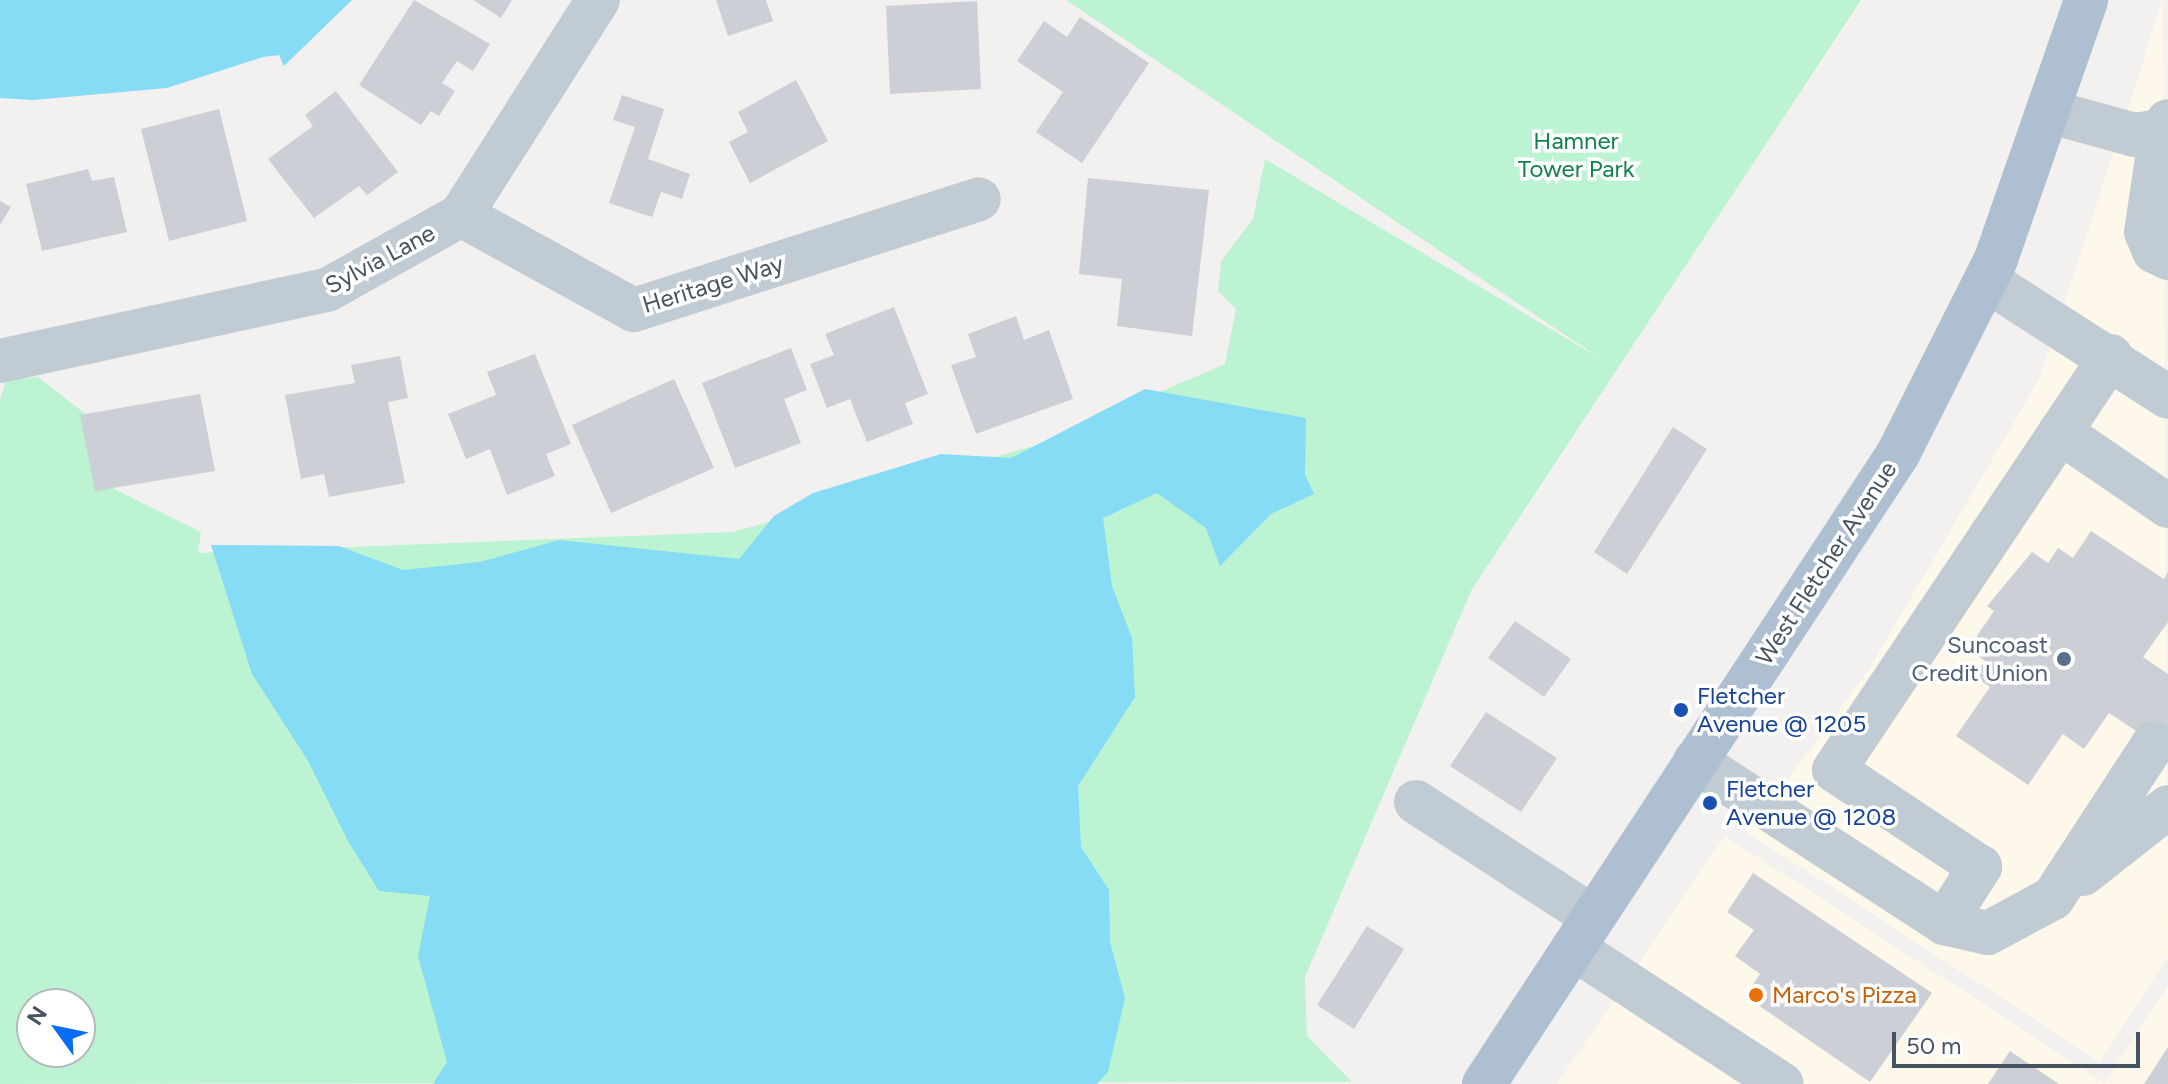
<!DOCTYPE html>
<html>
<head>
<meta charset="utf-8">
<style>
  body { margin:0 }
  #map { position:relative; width:2168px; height:1084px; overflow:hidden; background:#f3f0f0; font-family:Figtree,sans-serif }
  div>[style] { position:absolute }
  .commercial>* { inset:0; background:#fef8ea }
  .green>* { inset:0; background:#bcf3d2 }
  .water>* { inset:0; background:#85dcf4 }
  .building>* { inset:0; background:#cccfd6 }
  .minor>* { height:44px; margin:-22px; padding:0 22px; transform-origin:22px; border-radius:22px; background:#c0cbd3 }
  .major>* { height:44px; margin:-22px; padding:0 22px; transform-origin:22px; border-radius:22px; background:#aebfd1 }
  .dots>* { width:22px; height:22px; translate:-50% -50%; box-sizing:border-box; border:4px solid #fff; border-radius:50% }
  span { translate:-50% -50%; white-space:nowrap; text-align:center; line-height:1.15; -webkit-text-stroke:7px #fff; paint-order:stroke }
  .park-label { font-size:24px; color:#0f834a }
  .street-label { font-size:24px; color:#465360 }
  .service-label { font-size:24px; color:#4e5e75 }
  .right { translate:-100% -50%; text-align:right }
  .transit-label { font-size:24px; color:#164399 }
  .left { translate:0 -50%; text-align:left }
  .food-label { font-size:24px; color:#c56008 }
  .north { position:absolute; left:16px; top:988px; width:80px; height:80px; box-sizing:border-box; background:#fff; border:2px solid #b5babf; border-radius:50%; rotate:303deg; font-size:22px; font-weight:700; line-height:32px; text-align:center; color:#465360 }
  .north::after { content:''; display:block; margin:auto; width:28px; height:36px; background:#096df4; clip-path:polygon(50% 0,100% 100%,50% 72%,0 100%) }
  .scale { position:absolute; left:1892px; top:1032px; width:248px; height:36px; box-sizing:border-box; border:4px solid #465360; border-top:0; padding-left:10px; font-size:24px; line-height:28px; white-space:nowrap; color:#465360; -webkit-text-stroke:6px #fff; paint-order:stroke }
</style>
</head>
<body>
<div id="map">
  <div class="commercial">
    <i style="clip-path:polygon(2163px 0,2168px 956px,2100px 1062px,1748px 833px,1868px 671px,2040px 378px)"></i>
    <i style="clip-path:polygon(1725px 836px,2105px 1083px,2168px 986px,2168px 1084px,1557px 1084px)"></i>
  </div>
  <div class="green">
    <i style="clip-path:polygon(evenodd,1066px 0,1861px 0,1472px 589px,1305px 977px,1307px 1036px,1352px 1082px,0 1084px,0 400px,6px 380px,38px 377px,97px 423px,106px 485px,201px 532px,198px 553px,733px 532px,1037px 445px,1225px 364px,1236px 309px,1218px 291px,1221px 261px,1253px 219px,1265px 159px,1601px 359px,1066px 0,32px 1004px,80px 1004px,80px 1052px,32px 1052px,32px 1004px)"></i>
  </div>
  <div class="water">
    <i style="clip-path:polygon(0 0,352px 0,284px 66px,279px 55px,263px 57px,167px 88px,33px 100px,0 98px)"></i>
    <i style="clip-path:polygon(1145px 389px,1306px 418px,1305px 475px,1314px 494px,1271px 514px,1220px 566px,1206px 528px,1157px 493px,1103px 518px,1112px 586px,1132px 638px,1135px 697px,1078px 786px,1081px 847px,1109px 890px,1110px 942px,1125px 998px,1108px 1072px,1097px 1084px,433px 1084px,447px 1062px,418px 956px,430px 896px,379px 891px,348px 841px,308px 761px,252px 674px,211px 545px,339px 546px,403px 570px,480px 562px,559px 540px,739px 559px,774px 516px,813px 493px,941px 454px,1011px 458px)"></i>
  </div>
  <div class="building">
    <i style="clip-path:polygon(414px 0,490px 44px,473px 71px,457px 61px,442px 83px,455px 91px,439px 116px,431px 111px,421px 125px,359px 85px)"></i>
    <i style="clip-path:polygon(473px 0,512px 0,501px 18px)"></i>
    <i style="clip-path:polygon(716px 0,766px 0,773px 21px,728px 36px)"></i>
    <i style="clip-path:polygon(977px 1px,981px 89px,890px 94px,886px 6px)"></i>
    <i style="clip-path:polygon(1080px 17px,1149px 63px,1082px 163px,1036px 132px,1063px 92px,1017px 61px,1044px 21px,1067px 37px)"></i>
    <i style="clip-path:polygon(796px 80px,828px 141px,750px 183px,729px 142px,748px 132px,738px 112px)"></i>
    <i style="clip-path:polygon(336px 91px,398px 172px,367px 195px,359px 186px,314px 218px,268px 159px,313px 126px,305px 115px)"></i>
    <i style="clip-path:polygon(622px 95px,664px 109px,648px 159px,690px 174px,682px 199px,661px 192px,652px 217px,609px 203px,635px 127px,613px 120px)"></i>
    <i style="clip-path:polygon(219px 109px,247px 221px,169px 241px,141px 129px)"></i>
    <i style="clip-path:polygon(88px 169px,92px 181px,114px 177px,127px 232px,42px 251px,26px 184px)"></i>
    <i style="clip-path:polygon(1088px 178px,1209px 190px,1192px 336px,1117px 326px,1122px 279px,1079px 274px)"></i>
    <i style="clip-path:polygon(0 201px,11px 207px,0 225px)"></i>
    <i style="clip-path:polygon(894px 307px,928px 394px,905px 403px,913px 424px,867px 442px,850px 399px,827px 408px,810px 364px,834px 355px,825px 334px)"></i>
    <i style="clip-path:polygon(1016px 316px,1024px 340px,1049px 330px,1073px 399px,976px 434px,951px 365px,976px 357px,968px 334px)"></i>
    <i style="clip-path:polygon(791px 348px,807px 390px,784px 399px,801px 443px,735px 468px,702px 383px)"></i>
    <i style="clip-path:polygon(535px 354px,571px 444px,546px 454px,555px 476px,507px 495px,490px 449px,466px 459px,448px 414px,496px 395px,487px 372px)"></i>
    <i style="clip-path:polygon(400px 356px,408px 398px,388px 402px,405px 483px,329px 497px,324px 474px,301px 479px,285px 395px,355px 383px,351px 365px)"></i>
    <i style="clip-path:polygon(674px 379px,714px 468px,611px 513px,572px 425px)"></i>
    <i style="clip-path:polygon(200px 394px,215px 471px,95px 491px,80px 415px)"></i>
    <i style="clip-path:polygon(1673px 427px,1707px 449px,1627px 574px,1594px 552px)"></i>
    <i style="clip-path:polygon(2091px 531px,2164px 579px,2168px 572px,2168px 622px,2143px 657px,2168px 674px,2168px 752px,2109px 713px,2084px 749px,2063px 734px,2028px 785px,1956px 736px,1990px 687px,1974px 676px,1985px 661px,1968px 649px,1994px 611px,1987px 606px,2032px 552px,2048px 563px,2058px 548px,2073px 558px)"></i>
    <i style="clip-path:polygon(1515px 621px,1571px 659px,1544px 697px,1488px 658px)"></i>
    <i style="clip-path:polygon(1486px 712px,1557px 758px,1521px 812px,1450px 766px)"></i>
    <i style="clip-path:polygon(1753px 873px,1932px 993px,1870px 1082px,1745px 996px,1760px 974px,1735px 956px,1754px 930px,1727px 912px)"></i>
    <i style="clip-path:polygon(1367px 926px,1404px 949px,1354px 1029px,1317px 1005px)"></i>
    <i style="clip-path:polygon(2168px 1047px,2168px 1084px,2144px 1084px)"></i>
    <i style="clip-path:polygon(2010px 1051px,2059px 1084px,1988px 1084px)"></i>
  </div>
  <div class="minor">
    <i style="left:2051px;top:112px;width:87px;rotate:15.3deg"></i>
    <i style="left:2135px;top:135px;width:26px;rotate:-9deg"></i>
    <i style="left:2161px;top:131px;width:12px;rotate:-55deg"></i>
    <i style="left:2161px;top:131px;width:102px;rotate:98.4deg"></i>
    <i style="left:2146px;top:232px;width:21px;rotate:67deg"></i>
    <i style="left:2154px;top:251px;width:16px;rotate:27deg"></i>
    <i style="left:461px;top:215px;width:197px;rotate:28.8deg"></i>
    <i style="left:634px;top:310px;width:362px;rotate:-17.8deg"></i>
    <i style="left:1986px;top:280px;width:216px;rotate:32.7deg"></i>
    <i style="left:0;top:361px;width:335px;rotate:-12.3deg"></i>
    <i style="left:327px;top:290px;width:154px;rotate:-29.2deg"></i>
    <i style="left:461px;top:215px;width:255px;rotate:-57.5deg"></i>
    <i style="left:2060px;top:432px;width:131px;rotate:34.4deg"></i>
    <i style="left:1695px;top:761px;width:297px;rotate:33deg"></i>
    <i style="left:1944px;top:923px;width:67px;rotate:-57.3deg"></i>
    <i style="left:1980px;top:867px;width:175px;rotate:-146.4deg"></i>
    <i style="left:1834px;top:770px;width:498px;rotate:-56.2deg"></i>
    <i style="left:1416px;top:802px;width:211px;rotate:33deg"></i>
    <i style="left:2083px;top:874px;width:108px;rotate:-38.2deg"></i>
    <i style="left:1944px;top:923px;width:45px;rotate:12.8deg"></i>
    <i style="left:1988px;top:933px;width:74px;rotate:-28.3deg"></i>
    <i style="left:2053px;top:898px;width:185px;rotate:-56.9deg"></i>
    <i style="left:1573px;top:948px;width:249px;rotate:33.1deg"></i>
  </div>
  <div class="major">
    <i style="left:1484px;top:1084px;width:754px;rotate:-56.69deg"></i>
    <i style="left:1898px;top:454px;width:218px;rotate:-63.3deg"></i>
    <i style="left:1996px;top:259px;width:274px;rotate:-70.8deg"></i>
  </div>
  <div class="dots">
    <i style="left:2064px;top:659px;background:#5c6f8a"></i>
    <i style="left:1681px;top:710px;background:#1a4fb4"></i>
    <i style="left:1710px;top:803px;background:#1a4fb4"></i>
    <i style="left:1756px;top:995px;background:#e8710a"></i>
  </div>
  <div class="park-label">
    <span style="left:1576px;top:155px">Hamner<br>Tower Park</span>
  </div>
  <div class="street-label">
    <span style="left:380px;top:259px;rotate:-28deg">Sylvia Lane</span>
    <span style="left:713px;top:284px;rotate:-17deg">Heritage Way</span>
    <span style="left:1826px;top:563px;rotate:-57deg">West Fletcher Avenue</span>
  </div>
  <div class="service-label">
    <span class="right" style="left:2048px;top:659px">Suncoast<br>Credit Union</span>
  </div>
  <div class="transit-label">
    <span class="left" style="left:1697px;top:710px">Fletcher<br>Avenue @ 1205</span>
    <span class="left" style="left:1726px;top:803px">Fletcher<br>Avenue @ 1208</span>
  </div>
  <div class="food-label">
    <span class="left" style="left:1772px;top:995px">Marco's Pizza</span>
  </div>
  <div class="north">N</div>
  <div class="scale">50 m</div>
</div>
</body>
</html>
